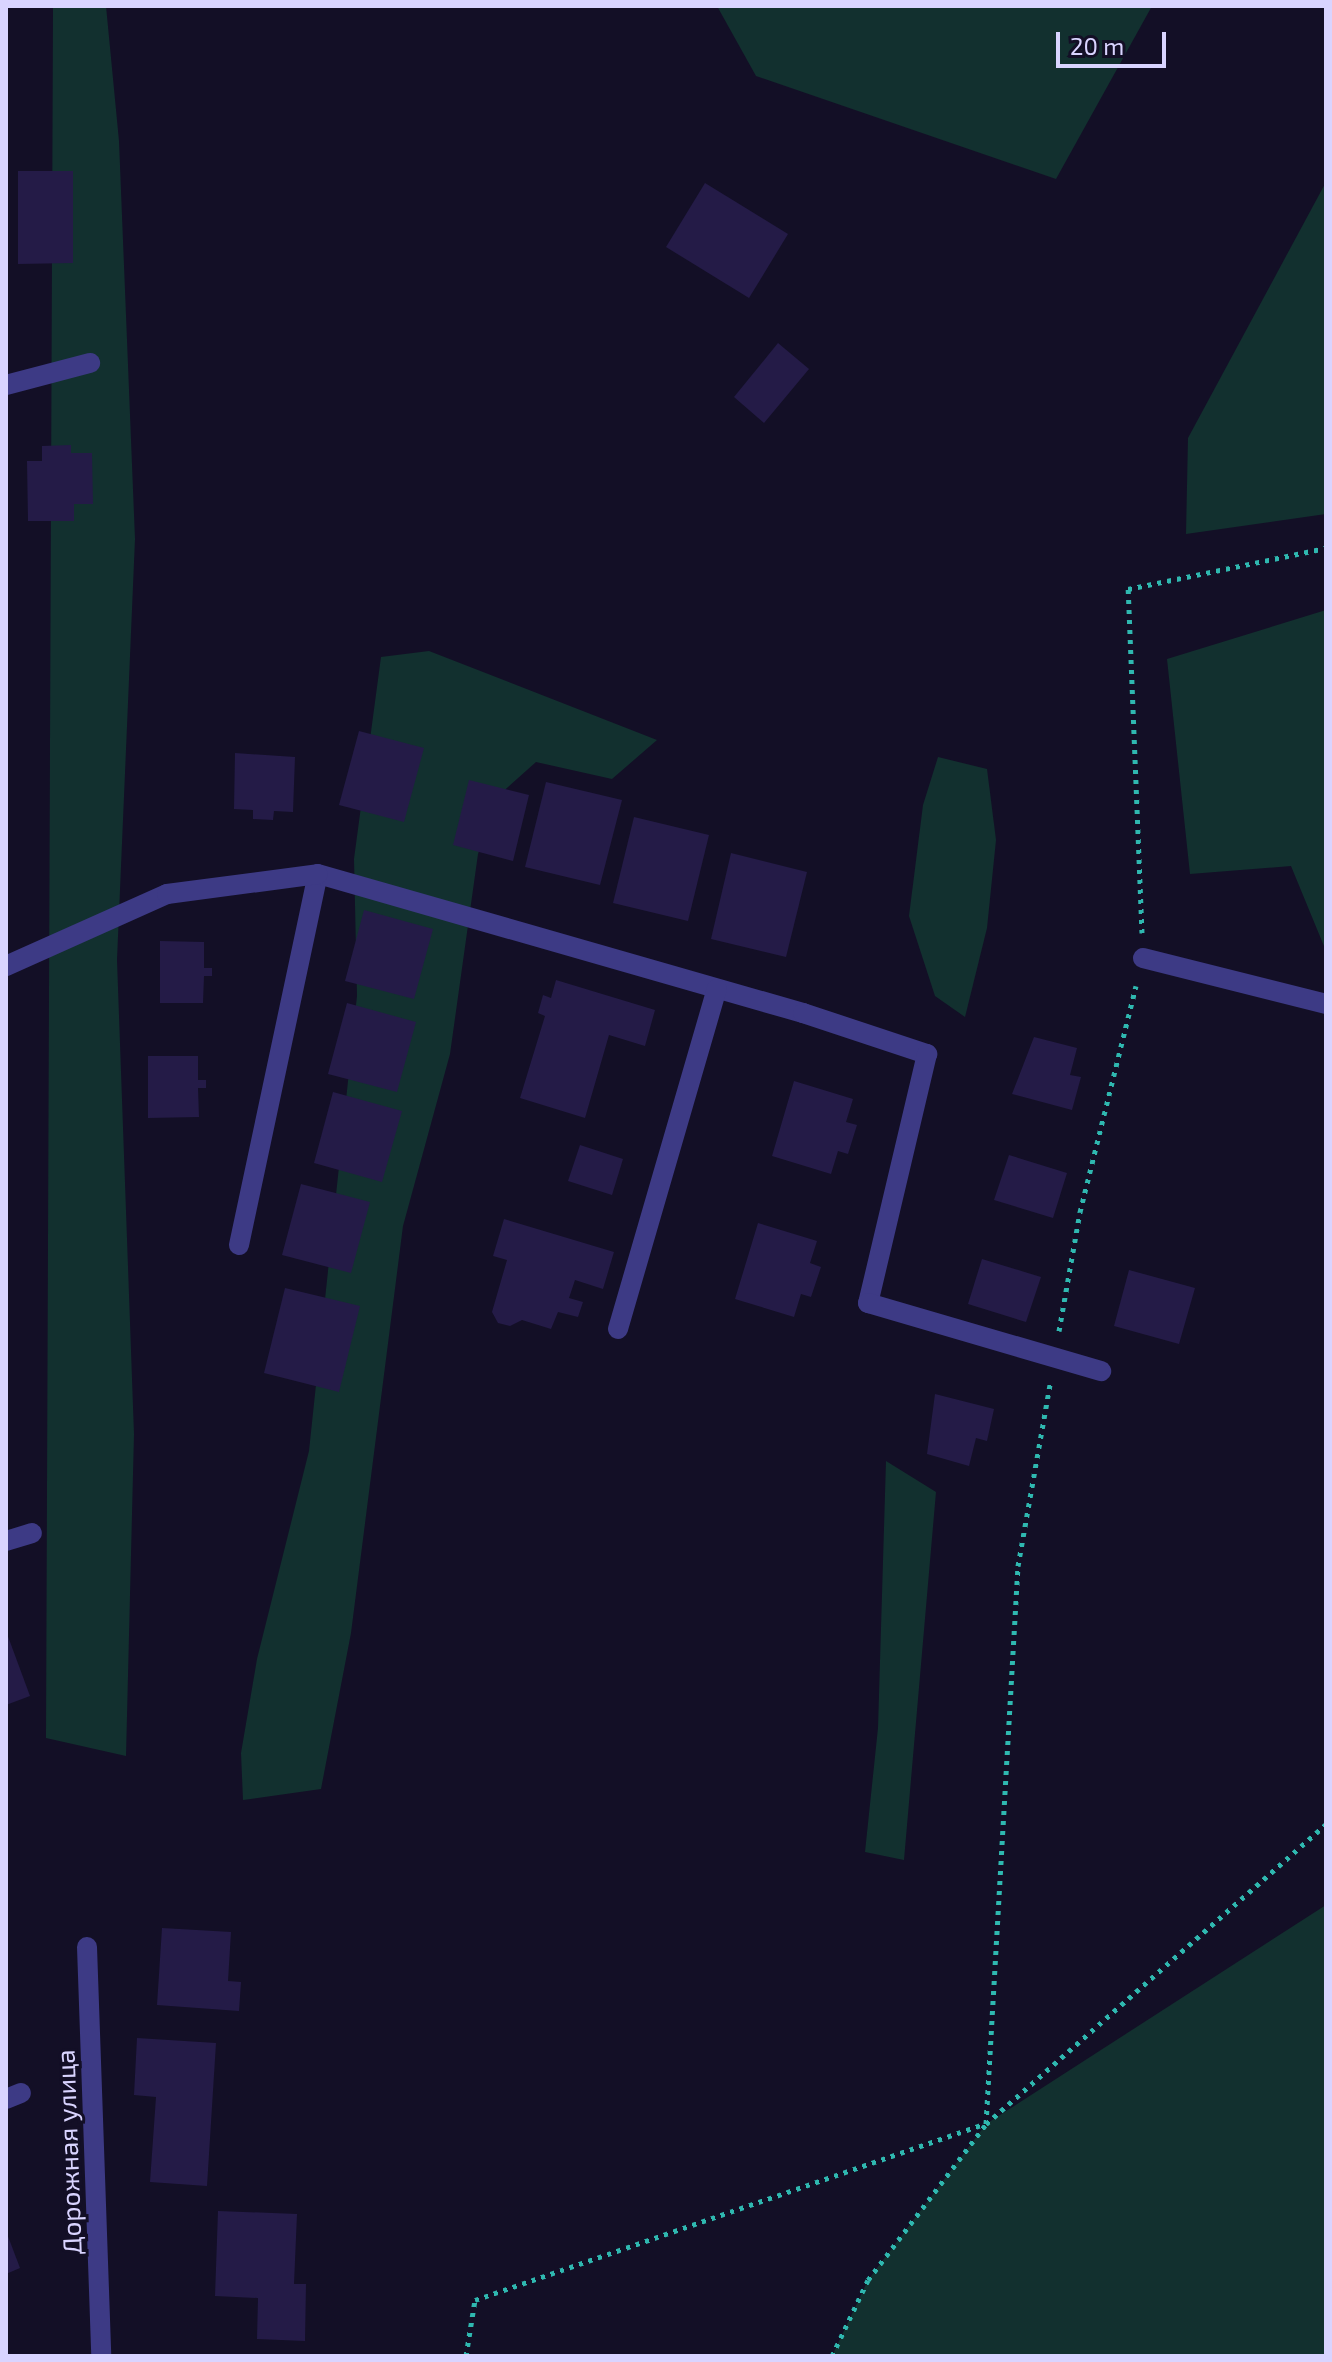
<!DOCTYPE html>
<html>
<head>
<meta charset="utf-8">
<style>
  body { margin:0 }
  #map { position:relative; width:1332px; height:2362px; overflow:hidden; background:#130f26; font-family:"Exo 2",sans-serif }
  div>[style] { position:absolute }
  .green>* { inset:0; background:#12302f }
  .building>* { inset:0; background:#241b47 }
  .path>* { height:5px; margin-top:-2.5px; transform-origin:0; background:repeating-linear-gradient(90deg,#2fb8b0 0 4px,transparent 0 10px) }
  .service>* { height:20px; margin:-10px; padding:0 10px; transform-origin:10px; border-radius:10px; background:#3d3a85 }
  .minor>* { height:20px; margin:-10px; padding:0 10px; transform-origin:10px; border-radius:10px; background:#3d3a85 }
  span { translate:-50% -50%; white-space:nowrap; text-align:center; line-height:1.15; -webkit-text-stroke:6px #130f26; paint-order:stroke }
  .street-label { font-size:26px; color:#d9d4ff }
  .frame { position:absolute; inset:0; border:8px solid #d9d4ff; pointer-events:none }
  .scale { position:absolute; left:1056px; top:32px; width:110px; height:36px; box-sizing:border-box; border:4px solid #d9d4ff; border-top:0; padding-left:10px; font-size:24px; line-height:28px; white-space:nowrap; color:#d9d4ff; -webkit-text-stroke:6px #130f26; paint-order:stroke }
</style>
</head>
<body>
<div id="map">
  <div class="green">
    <i style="clip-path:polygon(53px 6px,106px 6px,119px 141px,135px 539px,117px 960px,134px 1434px,126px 1756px,46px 1738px)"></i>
    <i style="clip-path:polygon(717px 6px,1152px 6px,1056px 179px,756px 76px)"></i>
    <i style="clip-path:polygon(1326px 182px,1326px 514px,1186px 534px,1188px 438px)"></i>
    <i style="clip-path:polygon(1326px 610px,1326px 951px,1291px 866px,1190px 874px,1167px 659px)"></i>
    <i style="clip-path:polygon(429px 651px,657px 740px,612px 779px,536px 762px,498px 796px,478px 854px,450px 1054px,403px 1226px,351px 1633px,321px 1789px,243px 1800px,241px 1753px,257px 1659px,309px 1451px,357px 996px,354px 859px,381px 657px)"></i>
    <i style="clip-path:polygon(938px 757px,987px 769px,996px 840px,987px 928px,965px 1017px,935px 996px,909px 916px,923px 805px)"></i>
    <i style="clip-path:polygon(886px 1461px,936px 1492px,904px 1860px,865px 1852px,878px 1728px)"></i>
    <i style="clip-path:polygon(1326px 1905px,1326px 2356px,832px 2356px,868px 2280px,986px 2124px)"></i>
  </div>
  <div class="building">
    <i style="clip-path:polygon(18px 171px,73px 171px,73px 263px,18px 264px)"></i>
    <i style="clip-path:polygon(705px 183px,788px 234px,749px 298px,666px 247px)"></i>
    <i style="clip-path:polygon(778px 343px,809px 369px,764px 423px,734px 397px)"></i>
    <i style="clip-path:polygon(71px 445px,71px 453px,92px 453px,93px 504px,74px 504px,74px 521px,28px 521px,27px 461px,42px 461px,42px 446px)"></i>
    <i style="clip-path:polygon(359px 731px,424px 748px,404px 822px,339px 805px)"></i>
    <i style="clip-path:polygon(235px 753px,295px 757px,293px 812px,274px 811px,273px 820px,253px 819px,253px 810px,234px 809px)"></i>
    <i style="clip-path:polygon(469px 780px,529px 795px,513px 861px,453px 845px)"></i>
    <i style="clip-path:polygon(546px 782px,622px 800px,600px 885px,525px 867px)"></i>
    <i style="clip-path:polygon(634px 817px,709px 835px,688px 921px,613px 903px)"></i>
    <i style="clip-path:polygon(731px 853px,807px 872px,786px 957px,711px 939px)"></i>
    <i style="clip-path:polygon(364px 910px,433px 929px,414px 999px,345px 981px)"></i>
    <i style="clip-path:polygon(160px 941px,204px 942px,204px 968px,212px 968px,212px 976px,204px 976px,203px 1003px,160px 1003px)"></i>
    <i style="clip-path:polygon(556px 980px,655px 1010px,645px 1046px,609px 1035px,585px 1118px,520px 1098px,545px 1016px,538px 1013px,543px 995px,551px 998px)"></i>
    <i style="clip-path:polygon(347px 1003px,416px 1022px,397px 1092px,328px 1074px)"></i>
    <i style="clip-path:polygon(1034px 1037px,1077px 1048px,1070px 1075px,1081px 1077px,1072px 1110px,1012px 1094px)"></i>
    <i style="clip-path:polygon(148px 1056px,198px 1056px,198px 1080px,206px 1080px,206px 1088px,198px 1088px,199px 1117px,148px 1118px)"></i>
    <i style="clip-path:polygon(794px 1081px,853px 1099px,846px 1122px,857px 1125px,848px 1154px,838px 1151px,831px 1174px,772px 1156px)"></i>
    <i style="clip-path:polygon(333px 1092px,402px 1111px,382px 1182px,314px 1163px)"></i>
    <i style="clip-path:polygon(580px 1145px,623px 1159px,612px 1195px,568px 1181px)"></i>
    <i style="clip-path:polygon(1009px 1155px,1067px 1173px,1053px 1218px,994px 1200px)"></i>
    <i style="clip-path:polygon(301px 1184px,370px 1202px,351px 1273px,282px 1255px)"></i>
    <i style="clip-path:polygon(504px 1219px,614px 1252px,603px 1289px,575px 1280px,569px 1298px,583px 1302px,578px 1317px,558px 1312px,551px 1329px,522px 1320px,510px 1326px,498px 1323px,492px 1312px,507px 1260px,493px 1256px)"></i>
    <i style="clip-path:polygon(758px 1223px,817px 1241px,810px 1263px,821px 1267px,811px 1297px,801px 1294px,794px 1317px,735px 1299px)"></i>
    <i style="clip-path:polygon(982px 1259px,1041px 1277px,1026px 1322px,968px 1304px)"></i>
    <i style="clip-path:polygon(1129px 1270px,1195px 1288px,1179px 1344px,1114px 1326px)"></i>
    <i style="clip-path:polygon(285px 1288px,360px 1306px,339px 1392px,264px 1373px)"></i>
    <i style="clip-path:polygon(935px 1394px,994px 1409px,987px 1441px,976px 1438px,969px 1466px,927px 1454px)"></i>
    <i style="clip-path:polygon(6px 1631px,30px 1696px,6px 1705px)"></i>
    <i style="clip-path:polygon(162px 1928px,231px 1932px,228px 1981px,241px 1982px,239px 2011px,157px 2005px)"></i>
    <i style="clip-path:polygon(137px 2038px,216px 2043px,207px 2186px,150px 2182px,156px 2097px,134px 2095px)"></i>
    <i style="clip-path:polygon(218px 2211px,297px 2214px,294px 2284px,306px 2284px,305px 2341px,257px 2339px,258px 2298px,215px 2296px)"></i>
    <i style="clip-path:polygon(6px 2231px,20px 2268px,6px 2274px)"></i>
  </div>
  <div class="path">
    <i style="left:1142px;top:933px;width:344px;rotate:-92.3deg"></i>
    <i style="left:1128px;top:589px;width:202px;rotate:-11.7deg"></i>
    <i style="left:1059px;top:1331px;width:121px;rotate:-80deg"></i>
    <i style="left:1080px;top:1212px;width:233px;rotate:-76.1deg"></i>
    <i style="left:986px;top:2124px;width:559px;rotate:-86.72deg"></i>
    <i style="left:1018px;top:1566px;width:185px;rotate:-80deg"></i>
    <i style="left:466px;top:2356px;width:57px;rotate:-80.9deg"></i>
    <i style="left:475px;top:2300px;width:539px;rotate:-19.07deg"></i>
    <i style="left:832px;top:2356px;width:84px;rotate:-64.7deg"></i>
    <i style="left:868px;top:2280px;width:196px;rotate:-52.9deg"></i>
    <i style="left:986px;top:2124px;width:453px;rotate:-41.4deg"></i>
  </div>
  <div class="service">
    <i style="left:1143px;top:958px;width:189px;rotate:14.1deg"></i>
    <i style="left:239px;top:1245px;width:379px;rotate:-78deg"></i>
    <i style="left:318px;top:874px;width:505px;rotate:15.99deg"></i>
    <i style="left:803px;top:1013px;width:131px;rotate:18.3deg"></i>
    <i style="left:927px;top:1054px;width:256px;rotate:103.3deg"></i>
    <i style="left:868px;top:1303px;width:243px;rotate:16.3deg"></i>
    <i style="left:618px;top:1329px;width:354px;rotate:-73.8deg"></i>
  </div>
  <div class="minor">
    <i style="left:6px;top:385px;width:87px;rotate:-14.7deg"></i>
    <i style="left:6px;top:966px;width:176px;rotate:-24.1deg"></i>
    <i style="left:167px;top:894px;width:152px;rotate:-7.5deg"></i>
    <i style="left:6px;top:1541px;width:27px;rotate:-17deg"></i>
    <i style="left:87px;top:1947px;width:409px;rotate:88deg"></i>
    <i style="left:6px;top:2099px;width:16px;rotate:-22deg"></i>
  </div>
  <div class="street-label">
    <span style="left:68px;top:2152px;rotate:-92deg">Дорожная улица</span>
  </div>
  <div class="frame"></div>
  <div class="scale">20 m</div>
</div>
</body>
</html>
